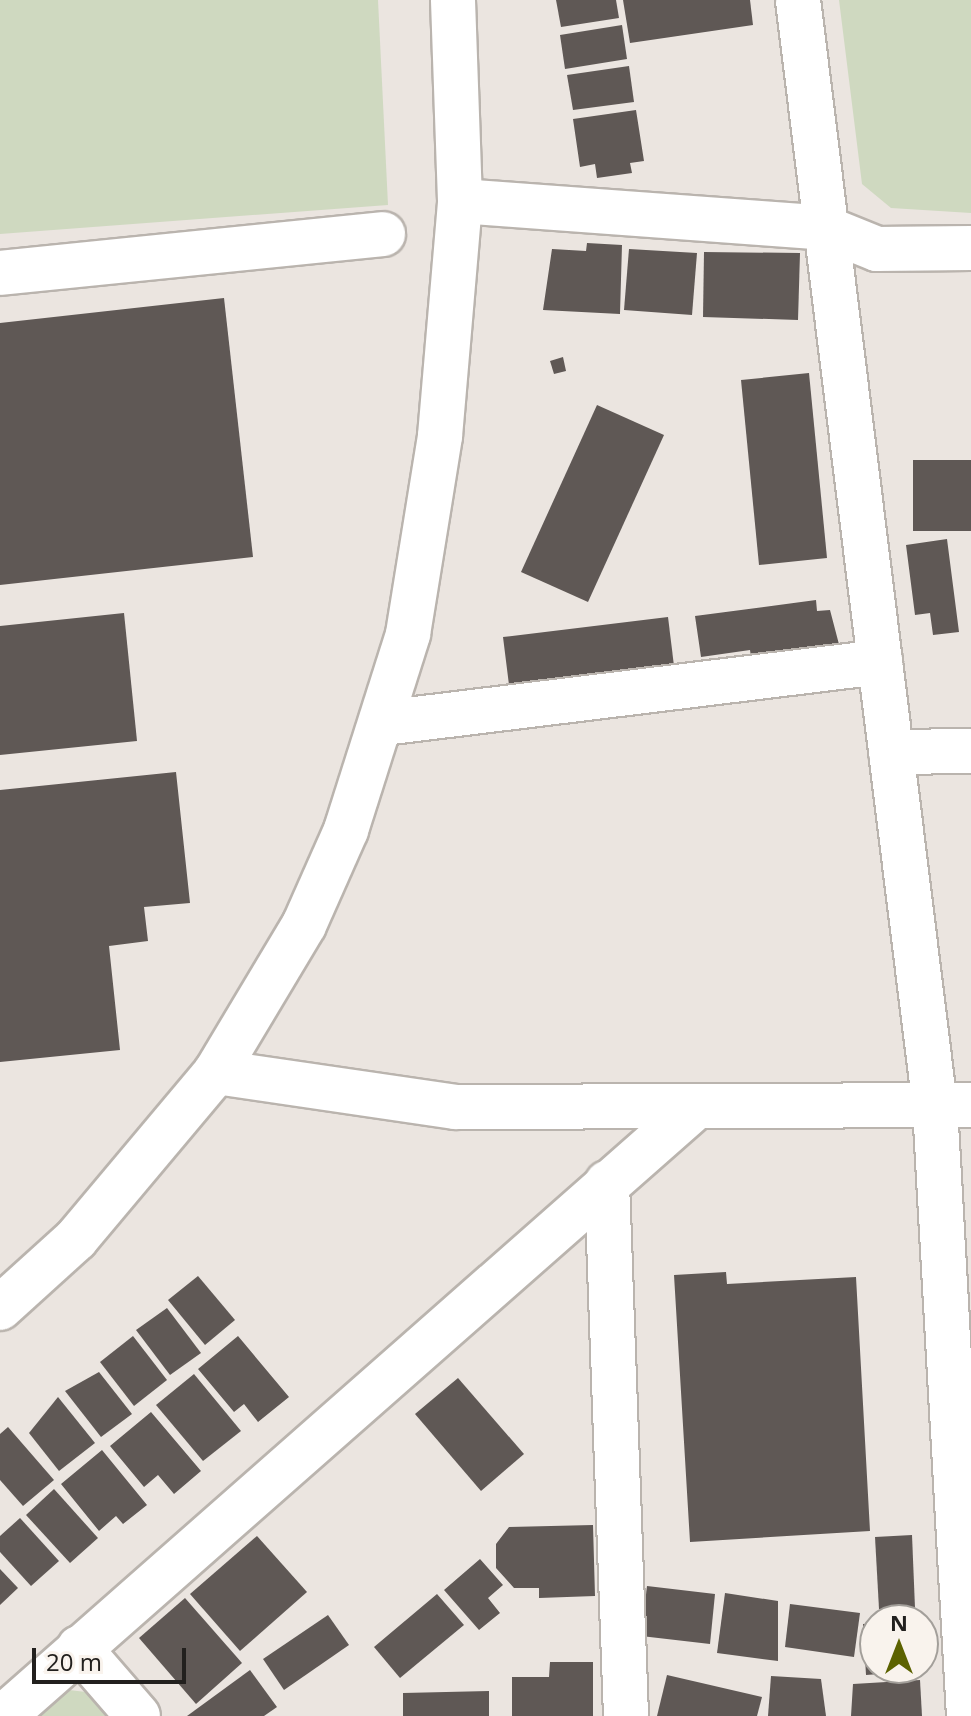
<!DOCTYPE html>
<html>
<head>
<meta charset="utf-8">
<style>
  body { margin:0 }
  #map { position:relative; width:971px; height:1716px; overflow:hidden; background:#ebe5e0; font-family:"Open Sans",sans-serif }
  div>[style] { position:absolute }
  .green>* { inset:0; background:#cfd9c0 }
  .building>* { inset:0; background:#5f5855 }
  .roads { filter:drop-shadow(2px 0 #bab4ae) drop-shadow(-2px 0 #bab4ae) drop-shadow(0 2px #bab4ae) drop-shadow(0 -2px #bab4ae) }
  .minor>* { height:44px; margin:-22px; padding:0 22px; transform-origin:22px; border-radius:22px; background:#fff }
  span { translate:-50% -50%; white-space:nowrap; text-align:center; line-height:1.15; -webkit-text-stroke:8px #f9f3ed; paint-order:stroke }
  .north { position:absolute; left:859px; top:1604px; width:80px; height:80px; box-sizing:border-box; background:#f9f3ed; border:2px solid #a39f9a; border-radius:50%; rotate:0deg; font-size:22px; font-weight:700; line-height:32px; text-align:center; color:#22201e }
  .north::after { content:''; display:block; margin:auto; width:28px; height:36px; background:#5c6200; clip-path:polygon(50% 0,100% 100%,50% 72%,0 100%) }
  .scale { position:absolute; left:32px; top:1648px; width:154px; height:36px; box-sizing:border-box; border:4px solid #22201e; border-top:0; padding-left:10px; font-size:24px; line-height:28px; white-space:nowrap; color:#22201e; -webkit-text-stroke:6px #f9f3ed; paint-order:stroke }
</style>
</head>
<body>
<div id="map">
  <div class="green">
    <i style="clip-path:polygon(0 0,378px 0,388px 205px,0 234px)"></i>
    <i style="clip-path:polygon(839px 0,971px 0,971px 213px,891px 208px,862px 184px)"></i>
    <i style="clip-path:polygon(69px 1690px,86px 1692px,107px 1716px,40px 1716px)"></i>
  </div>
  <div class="building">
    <i style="clip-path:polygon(556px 0,616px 0,619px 18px,561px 27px)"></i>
    <i style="clip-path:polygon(623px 0,750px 0,753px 25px,630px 43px)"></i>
    <i style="clip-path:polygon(622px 25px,627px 59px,565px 69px,560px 35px)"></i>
    <i style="clip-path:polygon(629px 66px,634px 102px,573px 110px,567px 75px)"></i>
    <i style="clip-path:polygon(636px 110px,644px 161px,630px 163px,632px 173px,597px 178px,595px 164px,580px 167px,573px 119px)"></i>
    <i style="clip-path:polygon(587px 243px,622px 245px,620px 314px,543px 310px,552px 249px,586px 251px)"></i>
    <i style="clip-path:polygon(629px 249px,697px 253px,692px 315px,624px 310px)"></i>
    <i style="clip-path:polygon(704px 252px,800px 253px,798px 320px,703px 317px)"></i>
    <i style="clip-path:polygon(224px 298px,253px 557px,0 585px,0 323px)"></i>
    <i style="clip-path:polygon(563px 357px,566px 371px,554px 374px,550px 361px)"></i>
    <i style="clip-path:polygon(809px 373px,827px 558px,759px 565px,741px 380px)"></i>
    <i style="clip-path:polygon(597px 405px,664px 435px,588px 602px,521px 572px)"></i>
    <i style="clip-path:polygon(913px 460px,971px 460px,971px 531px,913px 531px)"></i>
    <i style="clip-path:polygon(947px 539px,959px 632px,933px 635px,930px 613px,915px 615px,906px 545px)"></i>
    <i style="clip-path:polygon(816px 600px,817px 611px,830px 610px,841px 652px,752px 664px,750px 650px,701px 657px,695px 616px)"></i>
    <i style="clip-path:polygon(124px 613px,137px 741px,0 755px,0 626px)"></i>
    <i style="clip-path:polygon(668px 617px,674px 666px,509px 685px,503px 637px)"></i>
    <i style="clip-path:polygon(176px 772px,190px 903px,144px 907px,148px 941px,109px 946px,120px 1050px,0 1062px,0 790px)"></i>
    <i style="clip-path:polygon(726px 1272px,727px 1284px,856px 1277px,870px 1531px,690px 1542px,674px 1275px)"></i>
    <i style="clip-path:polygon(198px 1276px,235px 1320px,205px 1345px,168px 1300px)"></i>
    <i style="clip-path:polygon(167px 1308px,201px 1353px,170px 1375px,136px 1330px)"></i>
    <i style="clip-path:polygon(133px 1336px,167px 1380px,134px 1406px,100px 1362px)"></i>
    <i style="clip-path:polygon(238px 1336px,289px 1397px,258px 1422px,244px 1404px,234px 1412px,198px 1369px)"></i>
    <i style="clip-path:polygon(99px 1372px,132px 1414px,101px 1437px,65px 1391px)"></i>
    <i style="clip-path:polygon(194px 1374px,241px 1431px,203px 1461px,156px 1405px)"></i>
    <i style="clip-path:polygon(458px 1378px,524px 1454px,481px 1491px,415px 1414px)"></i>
    <i style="clip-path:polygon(58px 1397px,95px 1443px,59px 1471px,29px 1433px)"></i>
    <i style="clip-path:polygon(151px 1412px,201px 1471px,174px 1494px,158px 1475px,144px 1487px,110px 1446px)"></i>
    <i style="clip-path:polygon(8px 1427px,54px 1480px,23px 1506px,0 1480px,0 1434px)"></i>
    <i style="clip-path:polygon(102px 1450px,147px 1505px,123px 1524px,116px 1516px,99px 1531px,61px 1484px)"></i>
    <i style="clip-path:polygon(54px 1489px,98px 1538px,70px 1563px,26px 1515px)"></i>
    <i style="clip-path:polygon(20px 1518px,59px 1561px,31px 1586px,0 1552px,0 1536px)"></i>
    <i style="clip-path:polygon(593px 1525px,595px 1596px,539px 1598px,539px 1588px,514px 1588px,496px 1568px,496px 1544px,509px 1527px)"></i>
    <i style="clip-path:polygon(912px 1535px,915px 1608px,879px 1609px,875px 1537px)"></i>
    <i style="clip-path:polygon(257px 1536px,307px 1592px,240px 1651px,190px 1594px)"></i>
    <i style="clip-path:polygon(480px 1559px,503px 1585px,488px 1598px,500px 1613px,479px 1630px,444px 1590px)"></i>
    <i style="clip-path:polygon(0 1569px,18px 1588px,0 1605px)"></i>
    <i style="clip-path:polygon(647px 1586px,715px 1594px,710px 1644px,641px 1636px)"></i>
    <i style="clip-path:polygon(725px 1593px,778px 1601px,778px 1661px,717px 1653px)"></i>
    <i style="clip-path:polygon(437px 1594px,464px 1625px,400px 1678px,374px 1647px)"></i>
    <i style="clip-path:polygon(185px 1598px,242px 1663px,196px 1704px,139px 1638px)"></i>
    <i style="clip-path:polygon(790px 1604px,860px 1613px,854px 1657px,785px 1647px)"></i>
    <i style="clip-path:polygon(328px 1615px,349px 1645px,284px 1690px,263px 1659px)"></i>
    <i style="clip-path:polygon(875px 1623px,875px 1668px,919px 1671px,866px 1675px,863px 1624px)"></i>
    <i style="clip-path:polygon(550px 1662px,593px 1662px,593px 1716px,512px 1716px,512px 1677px,549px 1677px)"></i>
    <i style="clip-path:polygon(250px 1670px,277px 1707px,264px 1716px,187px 1716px)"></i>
    <i style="clip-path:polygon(667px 1675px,762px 1697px,757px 1716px,657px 1716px)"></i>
    <i style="clip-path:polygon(771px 1676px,821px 1679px,826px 1716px,768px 1716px)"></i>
    <i style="clip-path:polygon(920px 1680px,922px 1716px,851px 1716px,853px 1684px)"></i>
    <i style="clip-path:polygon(489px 1691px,489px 1716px,403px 1716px,403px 1693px)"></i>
  </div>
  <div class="roads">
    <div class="minor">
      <i style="left:798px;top:0;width:1114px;rotate:82.94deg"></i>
      <i style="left:935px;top:1106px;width:611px;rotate:86.81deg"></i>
      <i style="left:460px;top:201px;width:366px;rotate:4.2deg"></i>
      <i style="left:825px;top:228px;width:56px;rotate:22deg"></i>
      <i style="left:877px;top:249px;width:94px;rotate:-0.6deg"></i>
      <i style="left:0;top:273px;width:385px;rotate:-5.8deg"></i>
      <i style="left:383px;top:723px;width:501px;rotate:-7deg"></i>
      <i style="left:891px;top:752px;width:80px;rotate:-0.7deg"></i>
      <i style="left:216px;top:1072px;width:242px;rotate:8.3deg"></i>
      <i style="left:455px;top:1107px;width:516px;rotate:-0.22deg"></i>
      <i style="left:607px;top:1183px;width:533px;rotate:87.96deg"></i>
      <i style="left:0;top:1308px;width:103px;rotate:-42.2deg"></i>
      <i style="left:76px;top:1239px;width:218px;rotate:-50deg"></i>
      <i style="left:216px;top:1072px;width:171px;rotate:-59.1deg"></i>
      <i style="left:304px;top:925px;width:104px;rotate:-66.1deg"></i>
      <i style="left:346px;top:830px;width:206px;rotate:-72.4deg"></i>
      <i style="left:408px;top:634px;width:201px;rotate:-80.8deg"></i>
      <i style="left:440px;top:436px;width:236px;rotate:-85.1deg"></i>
      <i style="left:460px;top:201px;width:201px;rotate:-92deg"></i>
      <i style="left:79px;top:1648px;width:90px;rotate:49.1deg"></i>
      <i style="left:4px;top:1716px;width:914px;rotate:-41.36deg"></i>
    </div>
  </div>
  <div class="north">N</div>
  <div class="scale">20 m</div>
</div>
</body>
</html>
